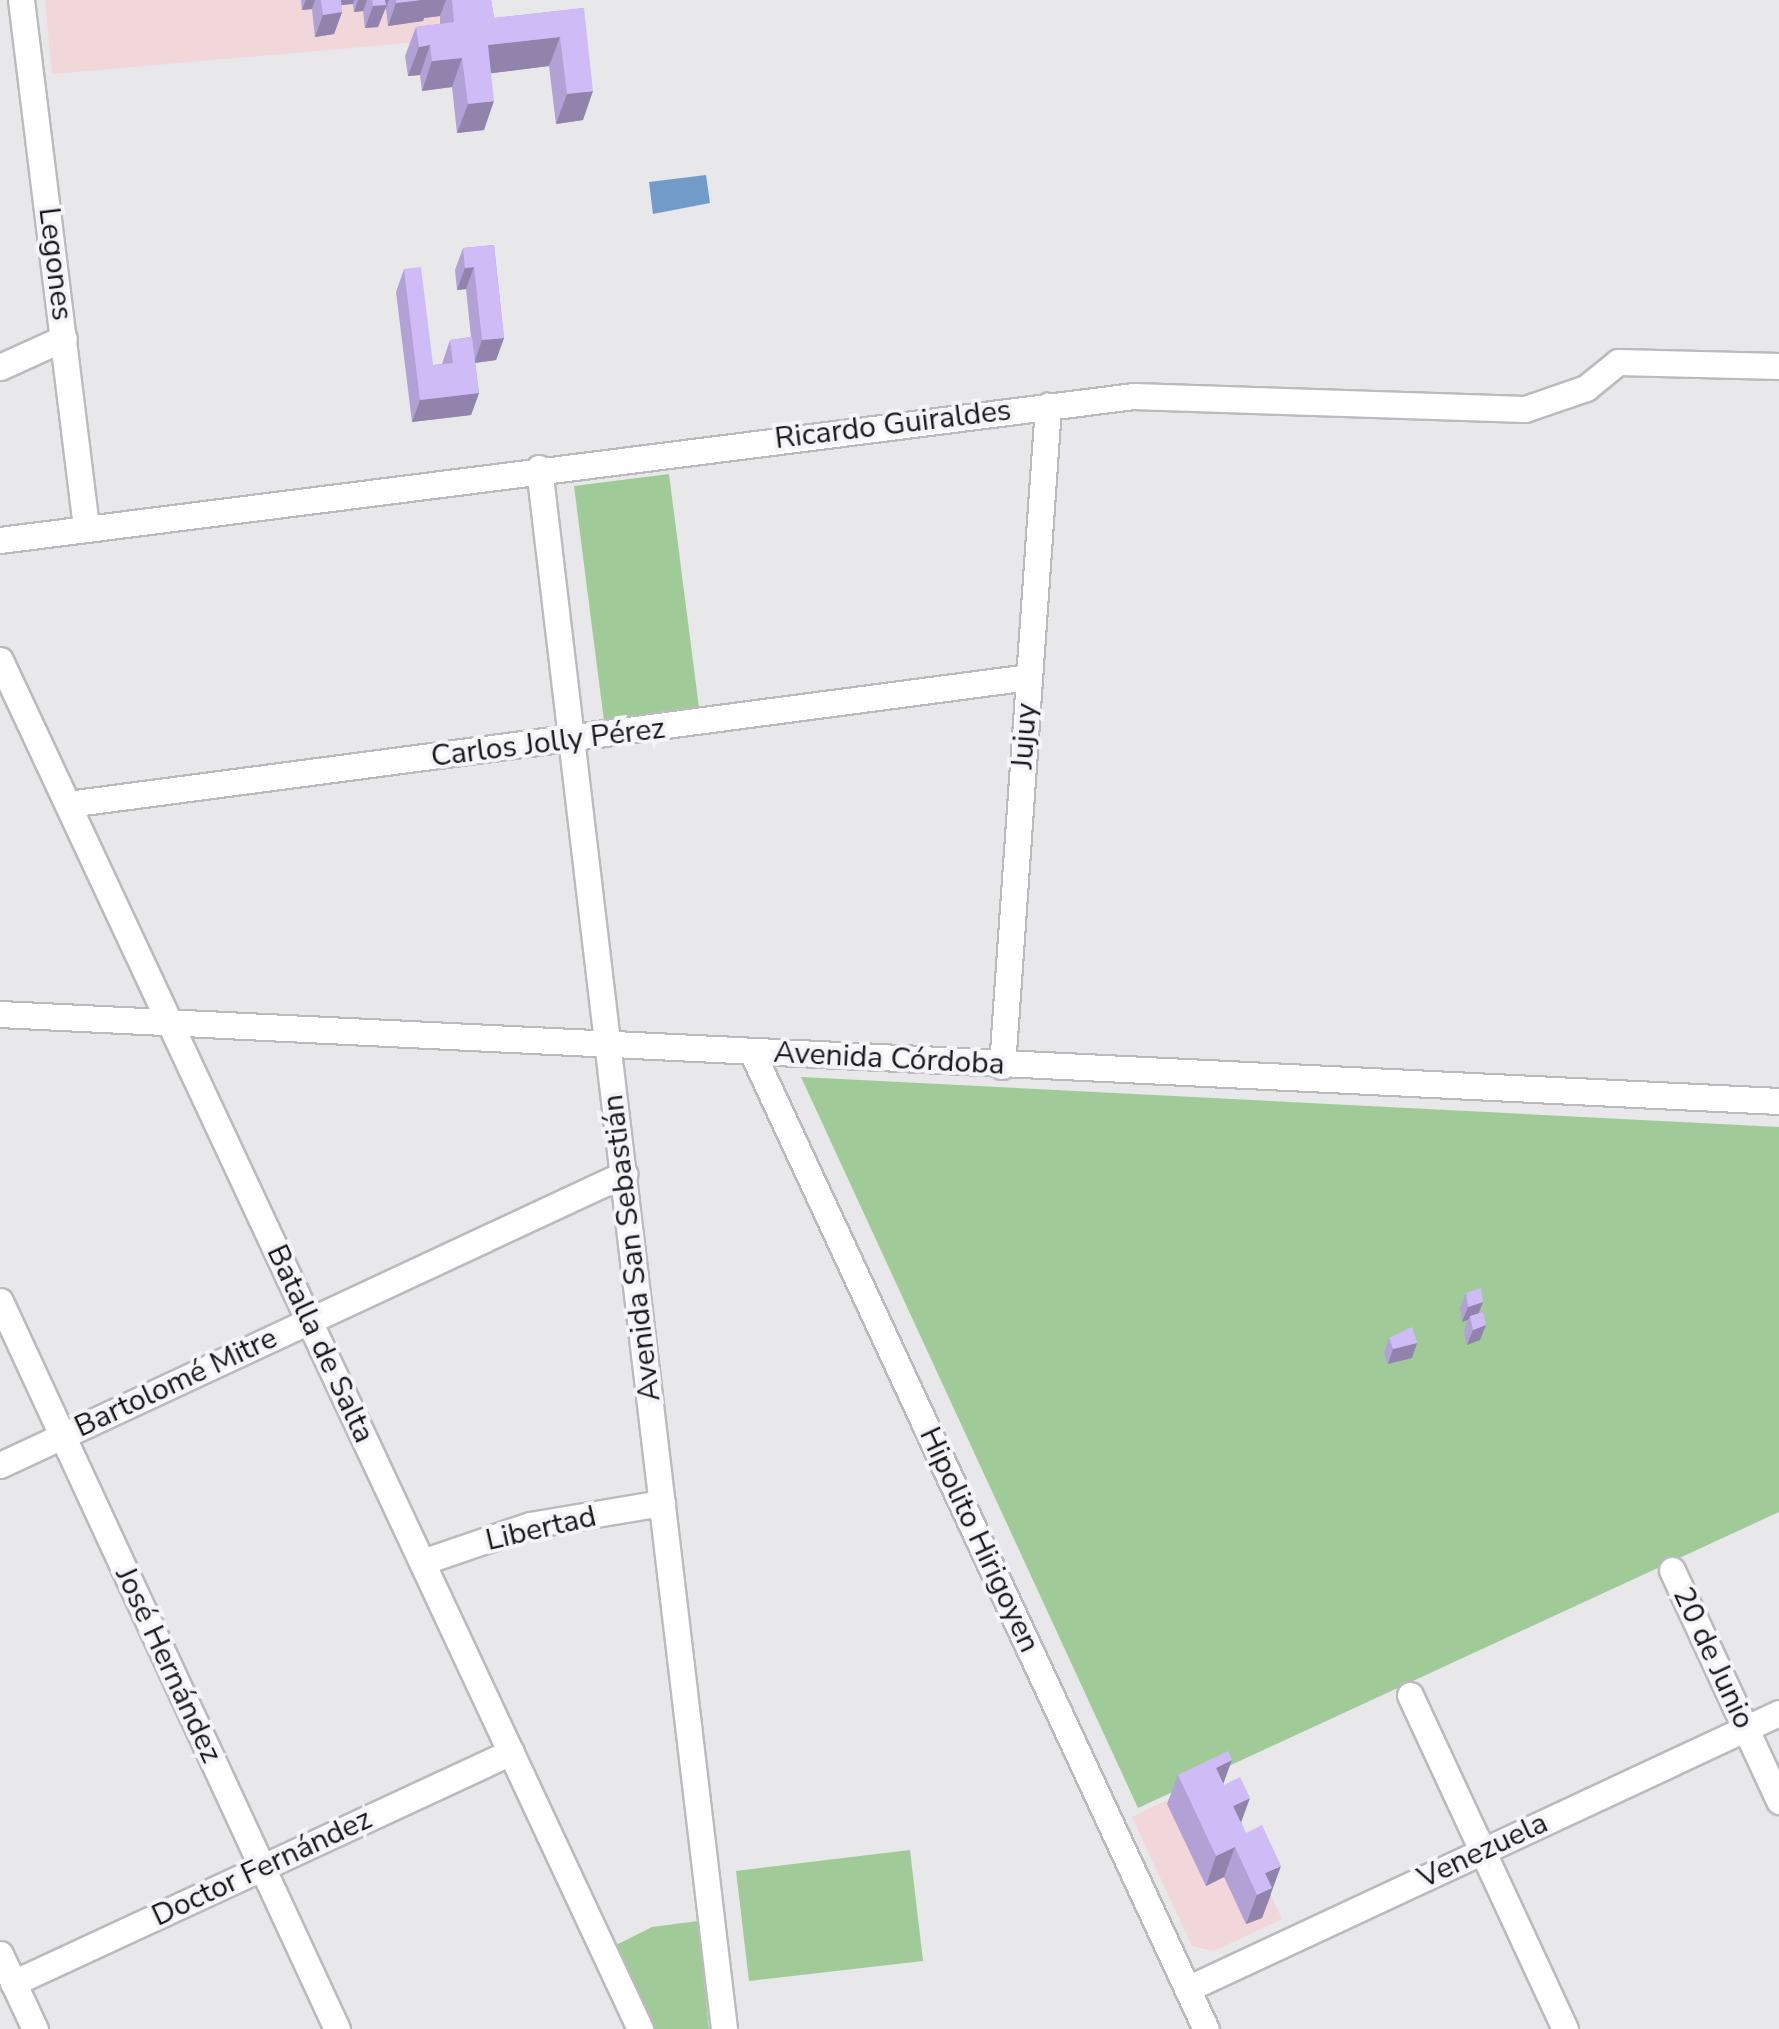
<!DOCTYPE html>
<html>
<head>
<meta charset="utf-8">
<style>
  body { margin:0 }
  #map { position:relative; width:1779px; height:2029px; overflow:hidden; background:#e8e7ea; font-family:"Nunito Sans",sans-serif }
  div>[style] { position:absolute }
  .education>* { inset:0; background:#f1d6da }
  .green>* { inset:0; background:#a0cb99 }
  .water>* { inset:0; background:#739bca }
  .roads { filter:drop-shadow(2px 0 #bbbabd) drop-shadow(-2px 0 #bbbabd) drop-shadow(0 2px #bbbabd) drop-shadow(0 -2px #bbbabd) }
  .minor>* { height:25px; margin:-12.5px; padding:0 12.5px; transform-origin:12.5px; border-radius:12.5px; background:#fff }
  .wall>* { inset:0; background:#b2a1d4 }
  .shaded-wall>* { inset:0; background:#9183ac }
  .building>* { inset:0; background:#cfbbf6 }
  span { translate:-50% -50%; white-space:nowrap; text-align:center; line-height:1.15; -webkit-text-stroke:8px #f5f4f8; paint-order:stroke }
  .street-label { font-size:30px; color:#191819 }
</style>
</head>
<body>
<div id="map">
  <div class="education">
    <i style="clip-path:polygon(45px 0,439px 0,442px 40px,52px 74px)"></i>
    <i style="clip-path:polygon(1215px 1777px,1282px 1919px,1214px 1951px,1192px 1946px,1132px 1817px)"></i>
  </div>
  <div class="green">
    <i style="clip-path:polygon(669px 474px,699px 708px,604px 721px,574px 486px)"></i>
    <i style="clip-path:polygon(801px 1077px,1779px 1127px,1779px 1512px,1138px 1808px)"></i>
    <i style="clip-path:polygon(910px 1850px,923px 1961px,749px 1981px,736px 1871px)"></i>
    <i style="clip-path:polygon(698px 1921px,709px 2029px,655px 2029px,616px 1945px,652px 1927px)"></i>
  </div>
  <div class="water">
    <i style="clip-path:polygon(706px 175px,710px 203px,653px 214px,649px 182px)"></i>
  </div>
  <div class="roads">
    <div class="minor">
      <i style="left:21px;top:0;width:531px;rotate:82.97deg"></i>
      <i style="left:0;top:367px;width:70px;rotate:-24.4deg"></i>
      <i style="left:539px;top:468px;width:1572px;rotate:83.24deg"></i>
      <i style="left:0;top:540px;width:1142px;rotate:-7.24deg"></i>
      <i style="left:1133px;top:396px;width:392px;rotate:1.9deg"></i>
      <i style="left:1525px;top:409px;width:65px;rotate:-19deg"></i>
      <i style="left:1586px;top:388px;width:41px;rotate:-39.1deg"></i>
      <i style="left:1618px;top:362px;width:161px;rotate:1.4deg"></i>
      <i style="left:0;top:660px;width:1511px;rotate:64.94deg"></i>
      <i style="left:68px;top:804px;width:969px;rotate:-7.53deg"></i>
      <i style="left:0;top:1014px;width:1781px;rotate:2.8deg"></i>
      <i style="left:752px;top:1052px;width:1077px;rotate:65.08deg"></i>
      <i style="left:1002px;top:1066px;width:662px;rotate:-86.01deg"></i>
      <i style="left:0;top:1301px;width:802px;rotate:65.16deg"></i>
      <i style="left:0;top:1465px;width:689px;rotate:-25deg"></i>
      <i style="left:422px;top:1562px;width:114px;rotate:-18.9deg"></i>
      <i style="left:530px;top:1525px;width:134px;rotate:-9.5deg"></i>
      <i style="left:1672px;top:1570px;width:255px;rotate:65.1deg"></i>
      <i style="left:1410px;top:1695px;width:368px;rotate:65.1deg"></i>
      <i style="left:0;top:1954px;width:83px;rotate:65deg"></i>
      <i style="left:13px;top:1983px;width:549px;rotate:-24.88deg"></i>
      <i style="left:1187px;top:1989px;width:653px;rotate:-25deg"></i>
    </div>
  </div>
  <div class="wall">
    <i style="clip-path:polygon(301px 0,491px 0,494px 18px,584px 8px,583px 120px,556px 124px,549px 66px,491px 73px,484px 130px,457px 133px,452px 87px,422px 91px,420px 75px,408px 76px,405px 56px,416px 27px,440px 24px,440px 16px,424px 18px,423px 21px,388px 26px,386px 9px,384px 9px,378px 27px,365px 28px,363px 11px,354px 12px,353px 4px,341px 5px,342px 12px,334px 34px,315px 37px,312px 9px,302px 10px)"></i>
    <i style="clip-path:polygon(494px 245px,504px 338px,496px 360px,475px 363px,479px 393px,471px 415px,412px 422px,396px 292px,404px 269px,433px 365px,442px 364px,450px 340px,471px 337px,466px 289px,457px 290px,455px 270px,463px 248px)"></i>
    <i style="clip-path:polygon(1466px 1293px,1483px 1302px,1479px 1313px,1486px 1325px,1480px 1340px,1467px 1345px,1464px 1331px,1468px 1320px,1462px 1322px,1460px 1308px)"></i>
    <i style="clip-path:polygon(1389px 1338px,1417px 1343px,1412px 1358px,1388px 1364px,1384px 1353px)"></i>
    <i style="clip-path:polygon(1178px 1775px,1223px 1784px,1241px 1822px,1271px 1895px,1262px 1918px,1246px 1924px,1224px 1877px,1206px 1886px,1167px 1804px)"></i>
  </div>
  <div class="shaded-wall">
    <i style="clip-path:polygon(306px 0,315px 0,312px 9px,302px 10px)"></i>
    <i style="clip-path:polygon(333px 0,354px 0,353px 4px,331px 6px)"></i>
    <i style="clip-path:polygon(358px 0,367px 0,363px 11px,354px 12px)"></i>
    <i style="clip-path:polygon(379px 0,389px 0,378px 27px,365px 28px,373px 6px)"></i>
    <i style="clip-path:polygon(421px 0,446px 0,440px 16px,424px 18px,423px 21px,388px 26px,396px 3px)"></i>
    <i style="clip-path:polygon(342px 12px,334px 34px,315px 37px,323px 15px)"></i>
    <i style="clip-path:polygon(560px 37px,549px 66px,477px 75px,488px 45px)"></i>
    <i style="clip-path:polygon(430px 45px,420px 75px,408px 76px,419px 47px)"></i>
    <i style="clip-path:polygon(462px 58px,452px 87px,422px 91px,432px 61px)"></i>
    <i style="clip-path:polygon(593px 91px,583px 120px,556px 124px,567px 94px)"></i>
    <i style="clip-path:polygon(494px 101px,484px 130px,457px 133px,468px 104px)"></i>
    <i style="clip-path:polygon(474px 267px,466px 289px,457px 290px,465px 268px)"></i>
    <i style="clip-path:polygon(504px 338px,496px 360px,474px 363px,482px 340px)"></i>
    <i style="clip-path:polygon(479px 393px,471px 415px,412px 422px,420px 400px)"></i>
    <i style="clip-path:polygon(1483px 1302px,1477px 1317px,1470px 1316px,1468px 1320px,1462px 1322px,1468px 1307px)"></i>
    <i style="clip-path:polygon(1486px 1325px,1480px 1340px,1467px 1345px,1473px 1330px)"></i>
    <i style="clip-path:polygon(1417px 1343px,1412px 1358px,1388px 1364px,1393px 1349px)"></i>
    <i style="clip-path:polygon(1232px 1760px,1221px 1790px,1216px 1768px)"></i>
    <i style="clip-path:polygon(1250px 1798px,1239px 1828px,1233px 1806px)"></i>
    <i style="clip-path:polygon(1235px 1847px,1224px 1877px,1206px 1886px,1216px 1856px)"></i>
    <i style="clip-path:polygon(1281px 1866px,1262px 1918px,1246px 1924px,1265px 1873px)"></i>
  </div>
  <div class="building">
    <i style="clip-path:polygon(321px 0,341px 0,342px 12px,323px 15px)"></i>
    <i style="clip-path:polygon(372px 0,385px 0,386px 5px,373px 6px)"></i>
    <i style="clip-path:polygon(396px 0,421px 0,396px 3px)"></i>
    <i style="clip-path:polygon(452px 0,491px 0,494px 18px,584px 8px,593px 91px,567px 94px,560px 37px,488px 45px,494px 101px,468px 104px,462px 58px,432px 61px,430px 45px,419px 47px,416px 27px,454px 22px)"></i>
    <i style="clip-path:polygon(494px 245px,504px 338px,482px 340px,474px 267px,465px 268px,463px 248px)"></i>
    <i style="clip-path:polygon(421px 267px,433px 365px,453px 363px,450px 340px,472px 337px,479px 393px,420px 400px,404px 269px)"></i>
    <i style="clip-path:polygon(1481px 1288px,1483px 1302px,1468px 1307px,1466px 1293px)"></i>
    <i style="clip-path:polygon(1483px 1312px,1486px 1325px,1473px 1330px,1470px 1316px)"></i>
    <i style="clip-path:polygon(1412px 1327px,1417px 1343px,1393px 1349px,1389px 1338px)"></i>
    <i style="clip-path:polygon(1228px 1751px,1232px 1760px,1216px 1768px,1224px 1785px,1240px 1777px,1250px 1798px,1233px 1806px,1246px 1833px,1262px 1825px,1281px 1866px,1265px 1873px,1272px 1888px,1257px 1895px,1235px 1847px,1216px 1856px,1178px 1775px)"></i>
  </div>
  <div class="street-label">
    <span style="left:55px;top:264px;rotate:83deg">Legones</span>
    <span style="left:893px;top:425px;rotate:-7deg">Ricardo Guiraldes</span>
    <span style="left:1025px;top:736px;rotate:-86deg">Jujuy</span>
    <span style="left:548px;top:743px;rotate:-7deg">Carlos Jolly Pérez</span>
    <span style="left:889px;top:1059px;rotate:3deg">Avenida Córdoba</span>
    <span style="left:632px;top:1248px;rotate:-97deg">Avenida San Sebastián</span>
    <span style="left:320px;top:1344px;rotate:65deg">Batalla de Salta</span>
    <span style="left:176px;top:1383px;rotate:-25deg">Bartolomé Mitre</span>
    <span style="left:541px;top:1529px;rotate:-13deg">Libertad</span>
    <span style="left:979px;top:1540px;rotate:65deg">Hipolito Hirigoyen</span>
    <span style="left:1713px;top:1658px;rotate:65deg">20 de Junio</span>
    <span style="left:168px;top:1665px;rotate:65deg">José Hernández</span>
    <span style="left:1483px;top:1851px;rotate:-25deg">Venezuela</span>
    <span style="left:262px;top:1868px;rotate:-25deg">Doctor Fernández</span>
  </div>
</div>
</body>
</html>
